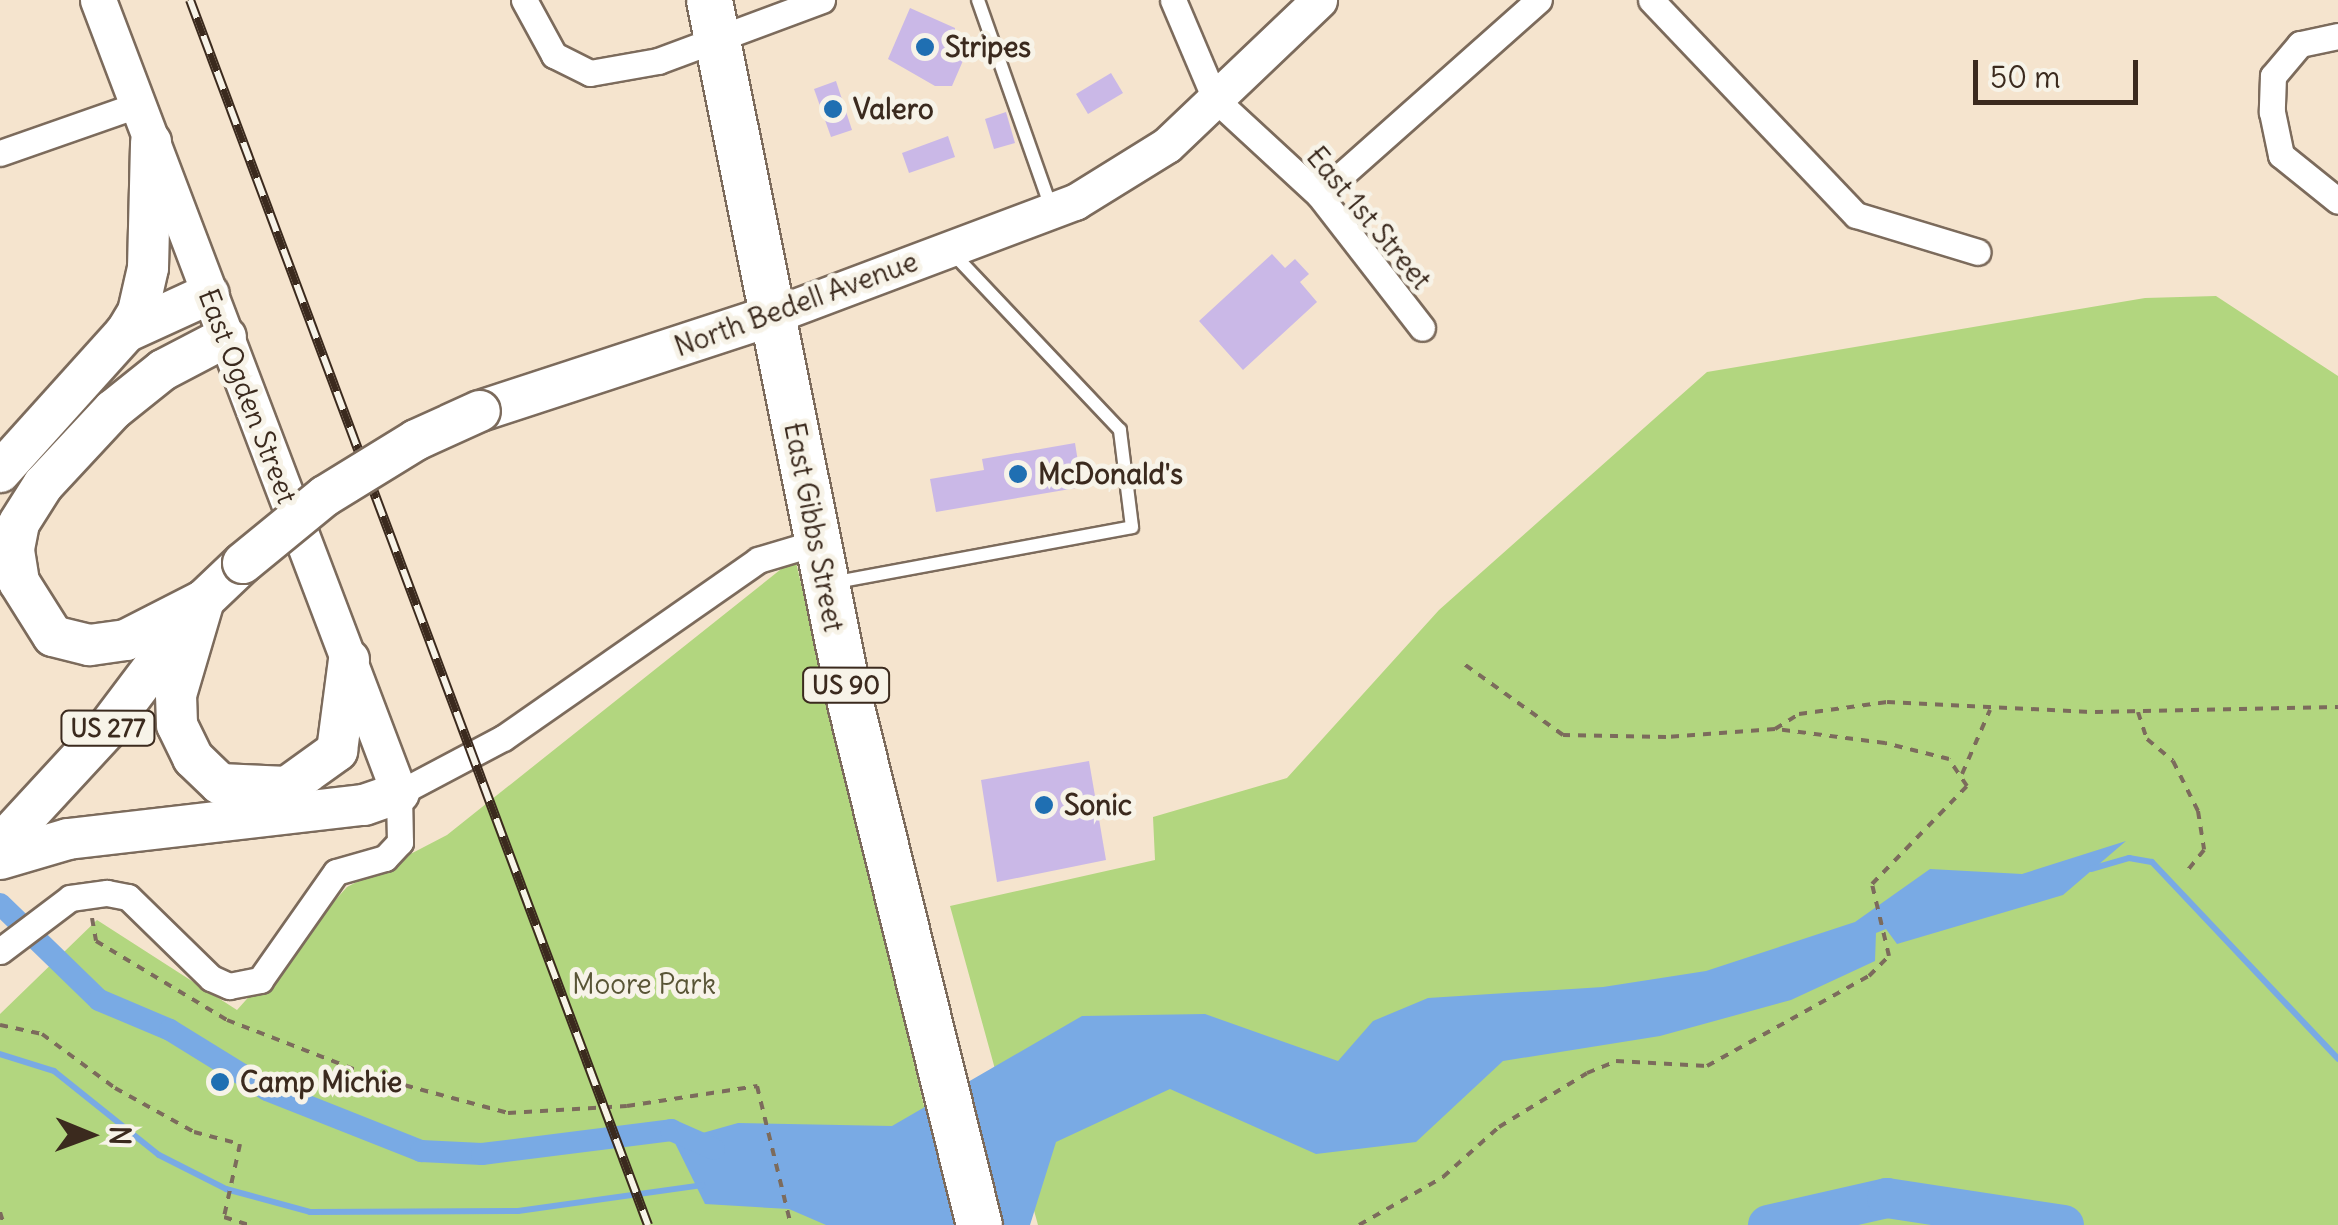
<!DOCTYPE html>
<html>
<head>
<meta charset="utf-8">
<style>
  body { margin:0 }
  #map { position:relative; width:2338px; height:1225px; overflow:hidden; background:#f5e4ce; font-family:Delius,sans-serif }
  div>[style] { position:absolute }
  .green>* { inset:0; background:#b2d67f }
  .water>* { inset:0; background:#79aae4 }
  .stream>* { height:6px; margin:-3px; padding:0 3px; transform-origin:3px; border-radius:3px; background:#79aae4 }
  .canal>* { height:22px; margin:-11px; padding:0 11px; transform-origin:11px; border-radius:11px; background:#79aae4 }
  .river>* { height:40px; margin:-20px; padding:0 20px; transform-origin:20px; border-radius:20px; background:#79aae4 }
  .building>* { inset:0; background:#cab8e7 }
  .path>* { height:4px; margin-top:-2px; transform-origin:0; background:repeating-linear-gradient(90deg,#7c6b5c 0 8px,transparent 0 16px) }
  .roads { filter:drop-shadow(2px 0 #7c6b5c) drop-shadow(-2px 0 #7c6b5c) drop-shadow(0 2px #7c6b5c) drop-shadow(0 -2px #7c6b5c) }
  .lane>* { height:12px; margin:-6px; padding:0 6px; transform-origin:6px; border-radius:6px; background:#fff }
  .street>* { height:25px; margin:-12.5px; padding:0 12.5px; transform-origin:12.5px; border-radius:12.5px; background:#fff }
  .secondary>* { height:35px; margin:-17.5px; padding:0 17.5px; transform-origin:17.5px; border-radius:17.5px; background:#fff }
  .primary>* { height:40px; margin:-20px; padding:0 20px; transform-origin:20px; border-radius:20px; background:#fff }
  .highway>* { height:45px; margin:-22.5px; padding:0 22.5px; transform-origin:22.5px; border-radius:22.5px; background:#fff }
  .rail>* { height:10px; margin-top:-5px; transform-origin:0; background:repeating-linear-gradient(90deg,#f7f3e8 0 19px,#3b2a1e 0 38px); box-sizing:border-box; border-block:2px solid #3b2a1e }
  .bridges { filter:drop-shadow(2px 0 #7c6b5c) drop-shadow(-2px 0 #7c6b5c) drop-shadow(0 2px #7c6b5c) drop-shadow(0 -2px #7c6b5c) }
  .primary-bridge>* { height:40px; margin:-20px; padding:0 20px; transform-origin:20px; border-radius:20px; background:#fff }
  .dots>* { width:28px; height:28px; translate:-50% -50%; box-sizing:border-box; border:5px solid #f7f3e8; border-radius:50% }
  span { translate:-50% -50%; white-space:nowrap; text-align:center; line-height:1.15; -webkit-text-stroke:10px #f7f3e8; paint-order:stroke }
  .shield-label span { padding:2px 8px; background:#f7f3e8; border:2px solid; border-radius:8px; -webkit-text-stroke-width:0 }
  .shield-label { font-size:25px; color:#3b2a1e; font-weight:700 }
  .poi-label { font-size:28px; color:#3b2a1e; font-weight:700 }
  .left { translate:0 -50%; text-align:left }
  .street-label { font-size:28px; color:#3b2a1e }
  .park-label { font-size:28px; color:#595536 }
  .north { position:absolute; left:40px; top:1085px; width:100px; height:100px; -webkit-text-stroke:8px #f7f3e8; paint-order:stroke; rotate:91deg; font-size:28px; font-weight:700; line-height:40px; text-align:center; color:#3b2a1e }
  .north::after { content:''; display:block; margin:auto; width:35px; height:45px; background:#3b2a1e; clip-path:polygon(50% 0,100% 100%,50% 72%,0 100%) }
  .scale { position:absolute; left:1973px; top:60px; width:165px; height:45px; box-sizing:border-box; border:5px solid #3b2a1e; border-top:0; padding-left:12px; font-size:30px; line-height:35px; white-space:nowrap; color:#3b2a1e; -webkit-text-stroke:8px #f7f3e8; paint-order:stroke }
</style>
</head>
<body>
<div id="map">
  <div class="green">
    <i style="clip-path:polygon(2216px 296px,2338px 376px,2338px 1225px,1038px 1225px,950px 906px,1155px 860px,1153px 817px,1287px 778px,1439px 610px,1707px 372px,2145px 298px)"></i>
    <i style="clip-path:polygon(795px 558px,952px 1225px,0 1225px,0 1014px,97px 920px,237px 1010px,347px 887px,447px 835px)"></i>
  </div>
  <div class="water">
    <i style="clip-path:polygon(2126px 841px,2063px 895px,1897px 944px,1886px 929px,1876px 933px,1875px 961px,1791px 1000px,1660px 1036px,1503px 1061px,1416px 1142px,1316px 1154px,1170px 1089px,1056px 1142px,1030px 1225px,826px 1225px,789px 1209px,705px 1204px,674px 1141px,738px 1123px,892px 1126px,1082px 1016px,1205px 1014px,1338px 1061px,1373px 1021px,1428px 998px,1603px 987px,1706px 971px,1855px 922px,1930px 869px,2022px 874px)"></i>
  </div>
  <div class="stream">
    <i style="left:2091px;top:869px;width:40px;rotate:-16deg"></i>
    <i style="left:2129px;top:858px;width:23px;rotate:10deg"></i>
    <i style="left:2152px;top:862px;width:271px;rotate:46.6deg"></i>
    <i style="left:0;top:1054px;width:57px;rotate:17.5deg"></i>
    <i style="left:54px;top:1071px;width:134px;rotate:38.7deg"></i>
    <i style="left:159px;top:1155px;width:75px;rotate:26.9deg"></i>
    <i style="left:226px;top:1189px;width:87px;rotate:15.3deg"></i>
    <i style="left:310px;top:1212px;width:208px;rotate:-0.3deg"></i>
    <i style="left:518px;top:1211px;width:186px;rotate:-8deg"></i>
  </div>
  <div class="canal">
    <i style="left:0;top:904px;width:138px;rotate:44.1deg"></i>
    <i style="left:99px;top:1000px;width:77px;rotate:22.9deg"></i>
    <i style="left:170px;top:1030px;width:114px;rotate:31.7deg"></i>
    <i style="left:267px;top:1090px;width:166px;rotate:21.6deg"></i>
    <i style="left:421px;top:1151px;width:61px;rotate:2.8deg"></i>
    <i style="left:482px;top:1154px;width:191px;rotate:-7.2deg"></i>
    <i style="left:671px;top:1130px;width:47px;rotate:23.8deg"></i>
  </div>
  <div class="river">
    <i style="left:1768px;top:1225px;width:122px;rotate:-12.8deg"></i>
    <i style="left:1887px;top:1198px;width:179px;rotate:8.7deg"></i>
  </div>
  <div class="building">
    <i style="clip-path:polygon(910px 8px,955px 28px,956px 52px,965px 56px,952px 86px,935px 86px,888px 59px)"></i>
    <i style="clip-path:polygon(1111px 73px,1123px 93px,1088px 114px,1076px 94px)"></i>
    <i style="clip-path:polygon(836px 81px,852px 130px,831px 137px,814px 89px)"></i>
    <i style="clip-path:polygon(1006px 112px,1015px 143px,994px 149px,985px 119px)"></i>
    <i style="clip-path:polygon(948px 136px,955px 157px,909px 173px,902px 153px)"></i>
    <i style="clip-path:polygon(1272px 254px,1285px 268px,1295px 259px,1309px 274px,1300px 282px,1317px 302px,1243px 370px,1199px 321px)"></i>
    <i style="clip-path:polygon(1075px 443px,1082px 487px,936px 512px,930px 479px,984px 470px,982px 459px)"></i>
    <i style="clip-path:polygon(1089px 761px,1106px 860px,997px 882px,981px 780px)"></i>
  </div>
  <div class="path">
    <i style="left:2138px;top:712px;width:28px;rotate:72deg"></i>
    <i style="left:2147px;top:739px;width:34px;rotate:40deg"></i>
    <i style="left:2173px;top:761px;width:56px;rotate:63.4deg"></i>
    <i style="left:2198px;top:811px;width:39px;rotate:81deg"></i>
    <i style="left:2204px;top:850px;width:27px;rotate:129deg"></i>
    <i style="left:1775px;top:729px;width:28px;rotate:-32deg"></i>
    <i style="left:1799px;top:714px;width:89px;rotate:-7.8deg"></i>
    <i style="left:1887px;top:702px;width:208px;rotate:2.8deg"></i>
    <i style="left:2095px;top:712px;width:243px;rotate:-1.2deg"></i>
    <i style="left:1962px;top:774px;width:70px;rotate:-66.4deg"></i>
    <i style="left:92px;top:918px;width:23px;rotate:80deg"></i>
    <i style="left:96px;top:941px;width:153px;rotate:31.1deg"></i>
    <i style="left:227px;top:1020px;width:158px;rotate:21.2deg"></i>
    <i style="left:374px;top:1077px;width:139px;rotate:15deg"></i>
    <i style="left:508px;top:1113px;width:119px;rotate:-3.4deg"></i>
    <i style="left:627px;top:1106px;width:132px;rotate:-8.7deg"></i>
    <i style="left:757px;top:1086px;width:143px;rotate:76.3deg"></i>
    <i style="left:0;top:1025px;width:43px;rotate:12.1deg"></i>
    <i style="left:42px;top:1034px;width:91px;rotate:36.5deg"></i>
    <i style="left:115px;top:1088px;width:90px;rotate:29.1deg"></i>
    <i style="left:194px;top:1132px;width:48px;rotate:14.6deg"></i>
    <i style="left:240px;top:1144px;width:75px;rotate:102.4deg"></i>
    <i style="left:224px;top:1217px;width:25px;rotate:18deg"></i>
    <i style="left:0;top:1212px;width:14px;rotate:73deg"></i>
    <i style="left:1359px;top:1225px;width:97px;rotate:-29.7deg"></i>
    <i style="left:1443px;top:1177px;width:75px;rotate:-41.8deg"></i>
    <i style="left:1499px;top:1127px;width:103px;rotate:-31.5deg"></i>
    <i style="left:1587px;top:1073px;width:31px;rotate:-22deg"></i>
    <i style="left:1616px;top:1061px;width:91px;rotate:3.1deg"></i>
    <i style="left:1707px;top:1066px;width:185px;rotate:-29.1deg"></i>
    <i style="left:1869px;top:976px;width:28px;rotate:-45deg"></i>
    <i style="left:1889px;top:956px;width:74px;rotate:-103.3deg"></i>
    <i style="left:1872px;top:884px;width:136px;rotate:-45.9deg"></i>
    <i style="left:1967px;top:786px;width:32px;rotate:-124deg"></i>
    <i style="left:1949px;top:759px;width:66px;rotate:-166deg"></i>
    <i style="left:1885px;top:743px;width:111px;rotate:-172.7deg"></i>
    <i style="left:1775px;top:729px;width:109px;rotate:175.8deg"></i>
    <i style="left:1666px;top:737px;width:103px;rotate:-178.9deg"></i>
    <i style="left:1563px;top:735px;width:125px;rotate:-144.4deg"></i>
  </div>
  <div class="roads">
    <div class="lane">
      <i style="left:978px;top:0;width:223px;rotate:70.6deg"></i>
      <i style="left:831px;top:583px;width:306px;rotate:-10.5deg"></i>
      <i style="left:1132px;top:527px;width:98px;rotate:-97.1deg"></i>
      <i style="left:1120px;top:430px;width:246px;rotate:-133.4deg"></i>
    </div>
    <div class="street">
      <i style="left:524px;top:0;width:63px;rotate:61.4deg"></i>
      <i style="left:554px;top:55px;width:40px;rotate:26.6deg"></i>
      <i style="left:590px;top:73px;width:69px;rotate:-10deg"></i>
      <i style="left:658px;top:61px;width:175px;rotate:-20.4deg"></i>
      <i style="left:1173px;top:0;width:108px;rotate:67deg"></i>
      <i style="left:1215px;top:99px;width:142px;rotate:42.7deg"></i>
      <i style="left:1319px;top:195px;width:168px;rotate:52.2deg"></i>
      <i style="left:1651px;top:0;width:297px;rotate:46.4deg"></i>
      <i style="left:1856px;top:215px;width:127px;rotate:16.9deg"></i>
      <i style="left:2338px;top:36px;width:39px;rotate:168deg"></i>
      <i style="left:2300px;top:44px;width:42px;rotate:130.2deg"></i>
      <i style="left:2273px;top:76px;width:36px;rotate:92deg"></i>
      <i style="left:2272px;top:112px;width:44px;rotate:78.2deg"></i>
      <i style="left:2281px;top:155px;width:73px;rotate:38.9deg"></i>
      <i style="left:0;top:153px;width:145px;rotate:-19.3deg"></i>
      <i style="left:1319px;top:195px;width:294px;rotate:-41.6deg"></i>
      <i style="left:0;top:951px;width:88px;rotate:-37.1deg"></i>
      <i style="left:70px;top:898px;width:37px;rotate:-8deg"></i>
      <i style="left:107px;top:893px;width:21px;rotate:11deg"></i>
      <i style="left:128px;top:897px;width:116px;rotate:44.3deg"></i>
      <i style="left:211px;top:978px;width:20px;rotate:24deg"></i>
      <i style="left:229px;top:986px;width:32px;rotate:-11deg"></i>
      <i style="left:260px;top:980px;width:132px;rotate:-54.9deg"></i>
      <i style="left:336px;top:872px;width:51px;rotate:-15.9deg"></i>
      <i style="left:385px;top:858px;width:22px;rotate:-47deg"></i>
      <i style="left:400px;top:842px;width:49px;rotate:-91.2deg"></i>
      <i style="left:399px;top:793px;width:118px;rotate:-27.9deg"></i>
      <i style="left:503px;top:738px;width:311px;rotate:-34.9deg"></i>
      <i style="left:758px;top:560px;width:59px;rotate:-16.6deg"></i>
    </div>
    <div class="secondary">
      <i style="left:98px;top:0;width:848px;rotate:69.21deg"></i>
      <i style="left:774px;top:315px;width:322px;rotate:-20.6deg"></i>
      <i style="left:1075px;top:202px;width:108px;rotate:-31.8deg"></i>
      <i style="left:1167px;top:145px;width:210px;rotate:-43.6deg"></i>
    </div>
    <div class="primary">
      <i style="left:126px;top:332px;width:23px;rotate:-59deg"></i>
      <i style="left:138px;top:312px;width:45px;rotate:-77.2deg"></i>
      <i style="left:148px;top:268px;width:126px;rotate:-88.6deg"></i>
      <i style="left:480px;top:411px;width:309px;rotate:-18.1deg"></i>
      <i style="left:0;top:472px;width:188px;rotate:-48deg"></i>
      <i style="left:126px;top:332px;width:91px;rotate:-24.6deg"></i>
      <i style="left:204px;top:600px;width:88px;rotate:152.9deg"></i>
      <i style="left:126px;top:640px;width:37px;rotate:172deg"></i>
      <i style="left:89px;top:645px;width:37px;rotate:-166deg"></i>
      <i style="left:53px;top:636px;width:64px;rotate:-122.2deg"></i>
      <i style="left:19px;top:582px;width:33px;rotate:-99deg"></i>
      <i style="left:14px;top:549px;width:26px;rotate:-79deg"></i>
      <i style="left:19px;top:523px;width:45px;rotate:-57.7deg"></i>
      <i style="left:43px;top:485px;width:103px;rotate:-47deg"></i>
      <i style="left:113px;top:410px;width:64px;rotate:-38.7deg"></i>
      <i style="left:163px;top:370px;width:71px;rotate:-27.6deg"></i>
      <i style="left:204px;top:600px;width:99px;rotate:106.4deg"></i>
      <i style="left:176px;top:695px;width:30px;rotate:88deg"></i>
      <i style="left:177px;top:725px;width:37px;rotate:64deg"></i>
      <i style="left:193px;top:758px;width:37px;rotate:44deg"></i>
      <i style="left:220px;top:784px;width:67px;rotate:2.6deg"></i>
      <i style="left:287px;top:787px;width:62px;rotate:-35.8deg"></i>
      <i style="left:337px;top:751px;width:92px;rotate:-82.5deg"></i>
      <i style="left:0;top:845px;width:156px;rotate:-47.3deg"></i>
      <i style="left:106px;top:730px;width:163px;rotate:-53deg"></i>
      <i style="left:204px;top:600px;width:54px;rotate:-43.5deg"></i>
      <i style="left:0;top:859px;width:71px;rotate:-16.4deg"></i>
      <i style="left:68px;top:839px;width:298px;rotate:-6.6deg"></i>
      <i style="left:364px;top:805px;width:37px;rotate:-19deg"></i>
    </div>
    <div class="highway">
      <i style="left:709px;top:0;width:717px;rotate:78.66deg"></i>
      <i style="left:850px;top:703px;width:538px;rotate:76.12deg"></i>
    </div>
  </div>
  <div class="rail">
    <i style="left:190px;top:0;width:1308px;rotate:69.5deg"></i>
  </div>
  <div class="bridges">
    <div class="primary-bridge">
      <i style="left:243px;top:563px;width:106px;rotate:-39.3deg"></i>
      <i style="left:325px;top:496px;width:107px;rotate:-31.6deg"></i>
      <i style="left:416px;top:440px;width:70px;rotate:-24.4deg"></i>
    </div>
  </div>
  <div class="dots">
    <i style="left:925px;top:47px;background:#1f6fb2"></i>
    <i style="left:833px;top:109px;background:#1f6fb2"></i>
    <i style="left:1018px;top:474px;background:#1f6fb2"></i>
    <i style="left:1044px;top:805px;background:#1f6fb2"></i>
    <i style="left:220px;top:1082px;background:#1f6fb2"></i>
  </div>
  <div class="shield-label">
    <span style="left:846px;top:685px">US 90</span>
    <span style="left:108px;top:728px">US 277</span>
  </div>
  <div class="poi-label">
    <span class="left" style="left:945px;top:47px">Stripes</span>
    <span class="left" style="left:853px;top:109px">Valero</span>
    <span class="left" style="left:1038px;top:474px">McDonald's</span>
    <span class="left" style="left:1064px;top:805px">Sonic</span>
    <span class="left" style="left:240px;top:1082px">Camp Michie</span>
  </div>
  <div class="street-label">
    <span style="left:1369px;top:218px;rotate:50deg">East 1st Street</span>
    <span style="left:796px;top:304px;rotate:-20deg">North Bedell Avenue</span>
    <span style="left:248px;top:396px;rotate:69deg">East Ogden Street</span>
    <span style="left:814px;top:527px;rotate:79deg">East Gibbs Street</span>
  </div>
  <div class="park-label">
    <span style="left:644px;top:984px">Moore Park</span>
  </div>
  <div class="north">N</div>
  <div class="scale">50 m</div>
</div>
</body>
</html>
